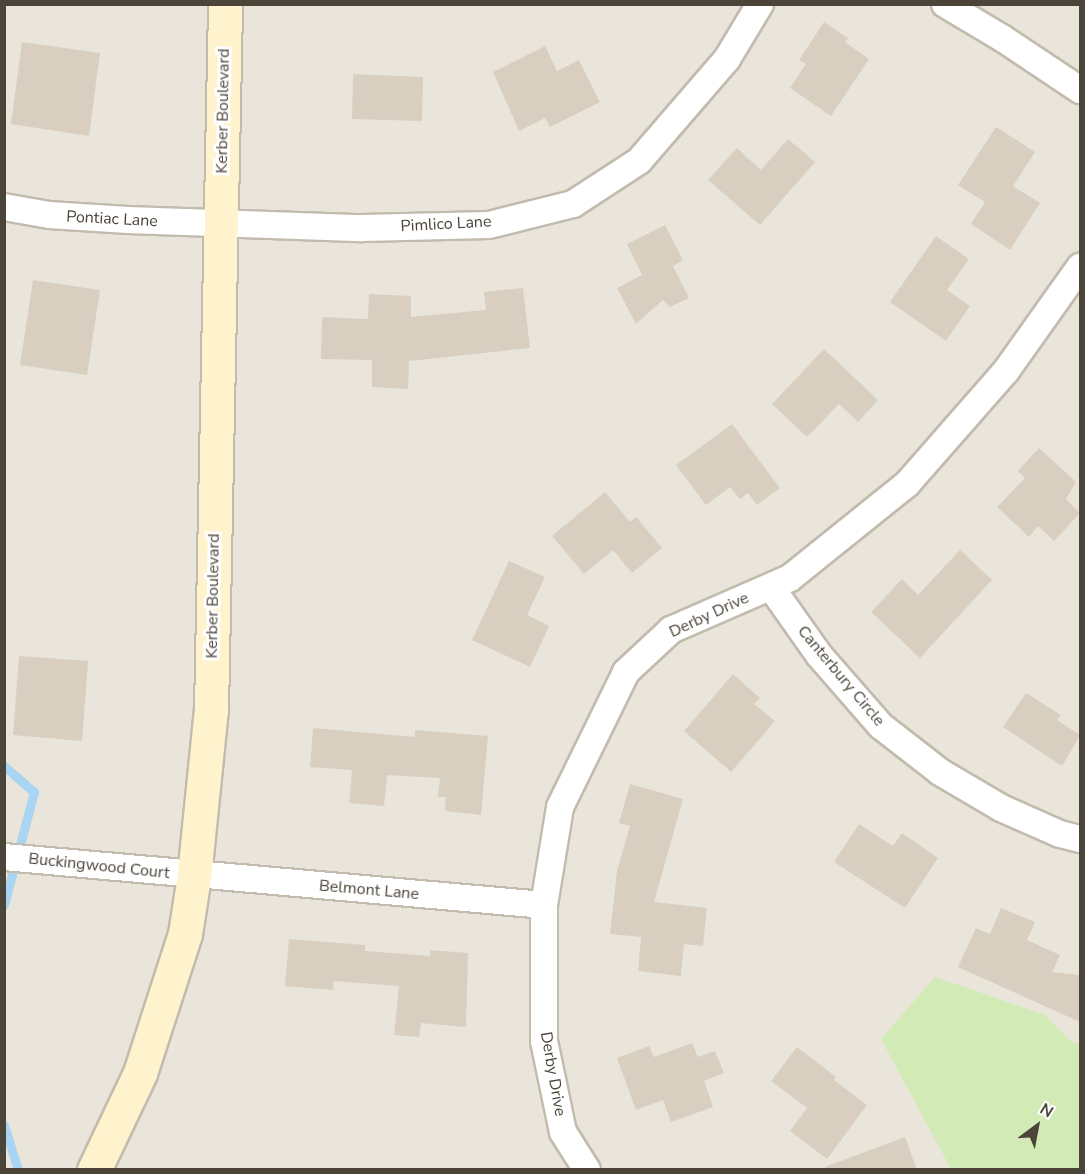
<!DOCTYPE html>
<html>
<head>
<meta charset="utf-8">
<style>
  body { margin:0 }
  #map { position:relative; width:1085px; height:1174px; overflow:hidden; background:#f6f3ec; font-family:"Nunito Sans",sans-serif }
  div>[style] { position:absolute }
  .residential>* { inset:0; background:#eae5da }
  .green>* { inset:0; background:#d2eab5 }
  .stream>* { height:9px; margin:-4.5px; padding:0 4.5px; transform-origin:4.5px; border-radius:4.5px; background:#a9d4f2 }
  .building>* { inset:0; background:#d8cfc1 }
  .roads { filter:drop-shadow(2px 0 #c2bbae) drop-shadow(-2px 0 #c2bbae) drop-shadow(0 2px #c2bbae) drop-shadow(0 -2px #c2bbae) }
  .street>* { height:26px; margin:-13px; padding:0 13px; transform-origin:13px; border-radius:13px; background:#fff }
  .secondary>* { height:33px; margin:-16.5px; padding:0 16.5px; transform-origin:16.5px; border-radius:16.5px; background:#fff3cd }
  span { translate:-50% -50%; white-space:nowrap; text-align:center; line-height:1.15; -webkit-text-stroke:6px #fff; paint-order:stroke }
  .street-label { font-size:16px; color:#4b4439 }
  .frame { position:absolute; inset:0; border:6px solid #4b4439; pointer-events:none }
  .north { position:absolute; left:1007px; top:1096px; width:60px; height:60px; -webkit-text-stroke:4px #fff; paint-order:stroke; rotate:32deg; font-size:16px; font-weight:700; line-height:24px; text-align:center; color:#4b4439 }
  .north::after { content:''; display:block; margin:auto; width:21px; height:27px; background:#4b4439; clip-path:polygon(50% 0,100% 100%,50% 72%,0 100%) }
</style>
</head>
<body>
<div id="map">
  <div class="residential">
    <i style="clip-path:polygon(5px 5px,1080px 5px,1080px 1169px,5px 1170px)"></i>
  </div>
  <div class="green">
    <i style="clip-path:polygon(935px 977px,1045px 1015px,1073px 1043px,1080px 1043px,1080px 1169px,951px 1169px,881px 1039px)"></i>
  </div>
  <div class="stream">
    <i style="left:4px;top:766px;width:40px;rotate:41deg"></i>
    <i style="left:34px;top:792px;width:117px;rotate:104.9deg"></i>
    <i style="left:4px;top:1125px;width:47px;rotate:72.7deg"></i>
  </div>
  <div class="building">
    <i style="clip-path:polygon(824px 22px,848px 38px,845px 42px,869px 59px,831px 116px,790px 88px,806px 64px,799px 60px)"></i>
    <i style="clip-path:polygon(22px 42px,100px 53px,89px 136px,11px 124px)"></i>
    <i style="clip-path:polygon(545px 46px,557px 71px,579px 60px,600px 102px,550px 127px,545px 118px,519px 131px,493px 72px)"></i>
    <i style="clip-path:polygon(353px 74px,423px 77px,422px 121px,352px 119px)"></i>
    <i style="clip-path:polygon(996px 127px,1035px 152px,1013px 186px,1040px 203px,1010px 250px,971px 224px,985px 202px,958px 185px)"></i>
    <i style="clip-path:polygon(788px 139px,815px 162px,760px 225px,708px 180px,737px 148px,761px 170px)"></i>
    <i style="clip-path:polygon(665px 225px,683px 260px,673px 266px,689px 298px,670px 307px,663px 300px,636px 324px,617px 288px,642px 275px,627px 244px)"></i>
    <i style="clip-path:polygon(936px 236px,969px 259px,947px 290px,970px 306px,946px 341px,890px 302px)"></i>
    <i style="clip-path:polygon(33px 280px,100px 290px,87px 375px,20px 365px)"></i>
    <i style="clip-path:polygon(523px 288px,530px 348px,409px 361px,408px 389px,372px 387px,372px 360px,321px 359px,322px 317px,368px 319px,369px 294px,411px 296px,411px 317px,486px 310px,484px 292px)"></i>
    <i style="clip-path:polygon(824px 349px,878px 400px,858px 422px,839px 404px,807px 437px,772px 404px)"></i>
    <i style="clip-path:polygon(732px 424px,780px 488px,757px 505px,748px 493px,740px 499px,730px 487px,706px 505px,676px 465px)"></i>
    <i style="clip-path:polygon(1039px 448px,1076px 482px,1066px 499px,1080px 513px,1054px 541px,1038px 526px,1029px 537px,997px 507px,1025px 478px,1018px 471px)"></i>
    <i style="clip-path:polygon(605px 492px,630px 522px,636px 517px,662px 548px,632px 573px,613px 550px,584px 574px,552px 536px)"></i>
    <i style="clip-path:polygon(960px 550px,992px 580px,920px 658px,871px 612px,902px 579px,918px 595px)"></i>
    <i style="clip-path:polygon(509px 561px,545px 577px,527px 615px,549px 626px,530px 667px,472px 640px)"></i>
    <i style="clip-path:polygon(19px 656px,88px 661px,82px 741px,13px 735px)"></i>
    <i style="clip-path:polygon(733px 674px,760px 698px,754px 704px,775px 721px,731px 772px,684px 731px)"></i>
    <i style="clip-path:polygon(1026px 693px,1061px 715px,1057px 720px,1080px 735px,1062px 766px,1003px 727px)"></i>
    <i style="clip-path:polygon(313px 728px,415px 737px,415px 730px,488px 736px,481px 815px,445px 811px,446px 797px,438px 797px,440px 778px,387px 775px,384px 806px,349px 803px,352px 770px,310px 767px)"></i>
    <i style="clip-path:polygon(630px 784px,683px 799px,654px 902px,707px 908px,703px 946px,684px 944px,681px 976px,638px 971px,641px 937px,610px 934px,617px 871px,630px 826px,619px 823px)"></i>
    <i style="clip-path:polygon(859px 824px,893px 846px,902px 833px,938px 858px,905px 908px,834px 862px)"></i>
    <i style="clip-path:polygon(1001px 908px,1035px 922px,1027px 940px,1060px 955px,1052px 972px,1080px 975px,1080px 1022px,958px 967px,976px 928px,990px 934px)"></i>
    <i style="clip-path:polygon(289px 939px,365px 945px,365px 951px,430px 956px,430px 950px,468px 953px,466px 1027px,421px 1023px,419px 1037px,394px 1035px,399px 986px,334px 981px,333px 990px,285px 986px)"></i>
    <i style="clip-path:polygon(692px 1043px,698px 1057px,715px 1051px,724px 1073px,704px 1081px,713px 1107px,671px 1122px,663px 1100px,636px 1110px,617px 1058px,649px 1046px,654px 1057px)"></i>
    <i style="clip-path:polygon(797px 1047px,836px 1077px,834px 1080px,867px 1105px,827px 1159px,790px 1131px,807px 1108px,771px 1081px)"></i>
    <i style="clip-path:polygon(905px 1137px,917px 1170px,825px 1170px,825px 1167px)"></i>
  </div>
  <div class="roads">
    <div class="street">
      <i style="left:945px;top:4px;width:66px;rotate:30.8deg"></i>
      <i style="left:1002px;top:38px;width:94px;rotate:33.7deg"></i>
      <i style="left:4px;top:207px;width:46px;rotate:10.1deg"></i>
      <i style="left:49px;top:215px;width:79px;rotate:3.6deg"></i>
      <i style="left:128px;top:220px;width:234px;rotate:2deg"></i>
      <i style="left:362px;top:228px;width:127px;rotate:-1.4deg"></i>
      <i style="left:489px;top:225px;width:87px;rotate:-14deg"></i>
      <i style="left:573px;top:204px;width:79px;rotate:-33.1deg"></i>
      <i style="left:639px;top:161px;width:135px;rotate:-49.2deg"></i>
      <i style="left:727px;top:59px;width:64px;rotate:-59deg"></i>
      <i style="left:771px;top:587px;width:83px;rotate:54.8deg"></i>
      <i style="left:819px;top:655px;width:94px;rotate:48.9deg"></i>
      <i style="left:881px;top:726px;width:75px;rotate:37.9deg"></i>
      <i style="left:940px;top:772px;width:71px;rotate:30.5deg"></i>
      <i style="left:1001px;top:808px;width:64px;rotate:23.8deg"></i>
      <i style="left:1060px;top:834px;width:21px;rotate:14deg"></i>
      <i style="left:4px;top:857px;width:542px;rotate:5.08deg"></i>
      <i style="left:587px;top:1170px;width:45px;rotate:-122.3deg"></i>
      <i style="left:563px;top:1132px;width:93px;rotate:-101.8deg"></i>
      <i style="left:544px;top:1041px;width:136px;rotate:-90deg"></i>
      <i style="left:544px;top:905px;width:99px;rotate:-80.7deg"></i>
      <i style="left:560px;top:807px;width:150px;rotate:-63.9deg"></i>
      <i style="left:626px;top:672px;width:62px;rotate:-43deg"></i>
      <i style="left:671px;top:630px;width:130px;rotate:-23.6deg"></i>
      <i style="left:790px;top:578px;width:150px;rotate:-38.8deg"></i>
      <i style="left:907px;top:484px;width:150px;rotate:-48.8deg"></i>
      <i style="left:1006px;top:371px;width:128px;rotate:-54.6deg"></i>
    </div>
    <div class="secondary">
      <i style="left:94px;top:1170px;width:107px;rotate:-64.6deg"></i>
      <i style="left:140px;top:1073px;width:146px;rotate:-72.1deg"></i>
      <i style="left:185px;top:934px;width:59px;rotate:-81.2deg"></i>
      <i style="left:194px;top:876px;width:167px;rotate:-84.2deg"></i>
      <i style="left:211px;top:710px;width:706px;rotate:-88.86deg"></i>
    </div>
  </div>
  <div class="street-label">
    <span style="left:223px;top:111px;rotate:-89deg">Kerber Boulevard</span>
    <span style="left:112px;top:219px;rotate:3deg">Pontiac Lane</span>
    <span style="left:446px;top:224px;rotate:-3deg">Pimlico Lane</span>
    <span style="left:213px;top:596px;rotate:-89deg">Kerber Boulevard</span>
    <span style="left:709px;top:615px;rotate:-25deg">Derby Drive</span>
    <span style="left:841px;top:676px;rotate:50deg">Canterbury Circle</span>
    <span style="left:99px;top:866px;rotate:6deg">Buckingwood Court</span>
    <span style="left:369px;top:890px;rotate:5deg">Belmont Lane</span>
    <span style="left:553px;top:1074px;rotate:80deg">Derby Drive</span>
  </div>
  <div class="frame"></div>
  <div class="north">N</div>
</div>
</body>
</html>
